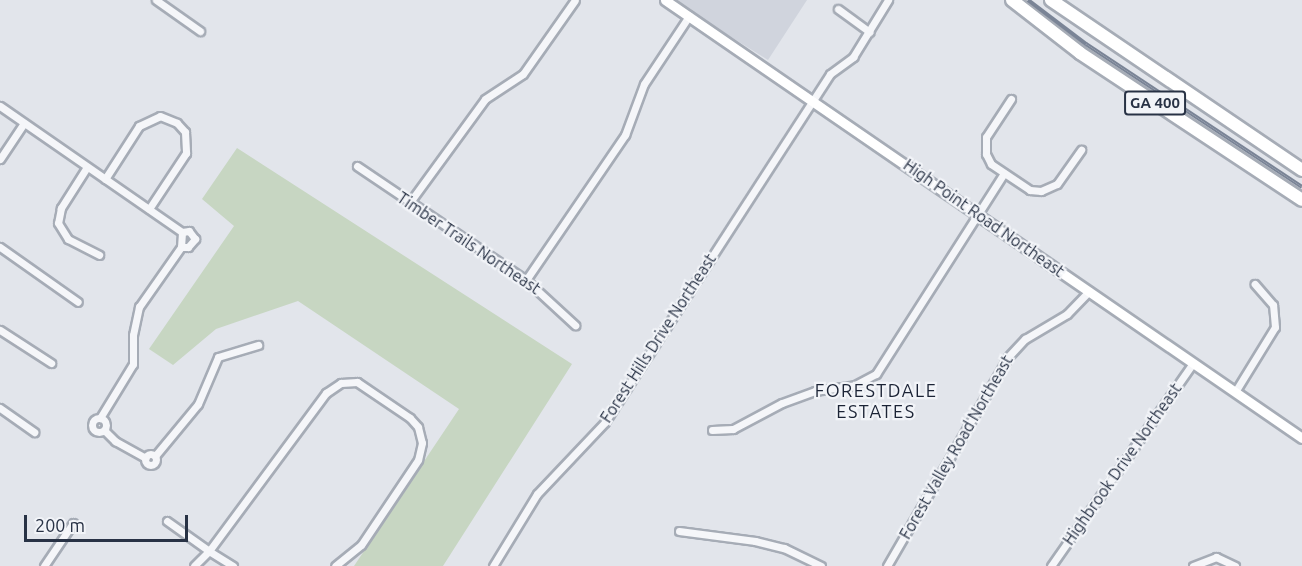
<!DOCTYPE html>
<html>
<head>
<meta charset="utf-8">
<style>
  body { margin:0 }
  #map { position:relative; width:1302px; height:566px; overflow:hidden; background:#e2e5eb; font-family:Ubuntu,sans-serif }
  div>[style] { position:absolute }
  .built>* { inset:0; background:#d0d4dd }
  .green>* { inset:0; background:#c7d6c2 }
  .roads { filter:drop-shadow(2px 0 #a6acb6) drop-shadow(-2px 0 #a6acb6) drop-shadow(0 2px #a6acb6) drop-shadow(0 -2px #a6acb6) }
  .street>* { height:7px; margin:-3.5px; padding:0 3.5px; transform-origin:3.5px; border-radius:3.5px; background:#f5f6f9 }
  .street>.ring { margin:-3.5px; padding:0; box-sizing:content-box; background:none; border:7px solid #f5f6f9; border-radius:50% }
  .secondary>* { height:9px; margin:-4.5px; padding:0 4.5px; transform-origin:4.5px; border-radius:4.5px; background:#fff }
  .highway>* { height:12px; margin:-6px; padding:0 6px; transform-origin:6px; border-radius:6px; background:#fff }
  .rail>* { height:4px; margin-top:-2px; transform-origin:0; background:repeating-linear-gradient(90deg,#f2f4f8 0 4.5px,#7a8496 0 9px); box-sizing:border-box; border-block:2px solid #7a8496 }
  span { translate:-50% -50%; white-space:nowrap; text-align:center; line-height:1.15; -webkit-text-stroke:4.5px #f2f4f8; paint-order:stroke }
  .shield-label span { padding:2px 4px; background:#f2f4f8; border:2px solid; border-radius:4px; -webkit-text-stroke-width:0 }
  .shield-label { font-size:15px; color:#283245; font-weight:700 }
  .street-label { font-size:16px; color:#283245 }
  .neighbourhood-label { font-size:18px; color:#1b2335; letter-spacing:1.5px }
  .scale { position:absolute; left:24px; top:515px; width:164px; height:27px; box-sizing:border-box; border:3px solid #283245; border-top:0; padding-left:8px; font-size:18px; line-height:21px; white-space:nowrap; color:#283245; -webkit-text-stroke:4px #f2f4f8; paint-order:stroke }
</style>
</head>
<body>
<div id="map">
  <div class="built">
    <i style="clip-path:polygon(672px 0,807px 0,768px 60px)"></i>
  </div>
  <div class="green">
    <i style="clip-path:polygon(237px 148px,572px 364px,443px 566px,354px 566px,459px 409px,298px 301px,216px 329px,173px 365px,149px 349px,234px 226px,202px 199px)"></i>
  </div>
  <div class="roads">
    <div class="street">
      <i style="left:156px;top:0;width:54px;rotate:35.2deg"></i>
      <i style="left:838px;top:9px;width:39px;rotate:36deg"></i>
      <i style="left:1011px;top:99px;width:45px;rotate:123.3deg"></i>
      <i style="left:986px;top:137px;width:17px;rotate:90deg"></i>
      <i style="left:986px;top:154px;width:11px;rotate:63deg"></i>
      <i style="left:991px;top:164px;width:47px;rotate:33.7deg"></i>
      <i style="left:1030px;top:190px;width:11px;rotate:5deg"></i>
      <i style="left:1041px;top:191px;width:17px;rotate:-24deg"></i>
      <i style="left:1057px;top:184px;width:42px;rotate:-54.8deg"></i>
      <i style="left:0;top:106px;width:221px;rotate:34.7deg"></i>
      <i style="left:0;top:159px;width:43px;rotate:-56.3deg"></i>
      <i style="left:357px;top:166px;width:204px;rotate:34deg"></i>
      <i style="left:526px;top:280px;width:67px;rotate:42.6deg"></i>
      <i style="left:87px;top:167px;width:49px;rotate:122.4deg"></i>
      <i style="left:61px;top:208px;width:15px;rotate:101deg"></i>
      <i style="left:58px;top:223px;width:19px;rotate:58deg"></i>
      <i style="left:68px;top:239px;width:35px;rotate:27deg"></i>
      <i style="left:105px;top:179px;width:63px;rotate:-57.3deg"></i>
      <i style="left:139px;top:126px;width:23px;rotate:-25deg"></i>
      <i style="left:160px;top:116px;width:18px;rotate:22deg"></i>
      <i style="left:177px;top:123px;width:12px;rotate:48deg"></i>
      <i style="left:185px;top:132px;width:21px;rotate:87deg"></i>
      <i style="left:186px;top:153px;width:67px;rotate:123.5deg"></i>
      <i style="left:410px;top:202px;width:127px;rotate:-53.9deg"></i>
      <i style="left:485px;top:99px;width:45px;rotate:-33.3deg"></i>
      <i style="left:523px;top:74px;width:90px;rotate:-54.9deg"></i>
      <i style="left:0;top:247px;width:95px;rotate:35.2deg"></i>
      <i style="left:181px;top:247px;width:7px"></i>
      <i style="left:188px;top:247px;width:11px;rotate:-49deg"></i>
      <i style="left:195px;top:239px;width:10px;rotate:-127deg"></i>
      <i style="left:189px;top:231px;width:7px;rotate:172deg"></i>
      <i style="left:526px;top:280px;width:176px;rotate:-55.7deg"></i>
      <i style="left:625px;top:135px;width:54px;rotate:-69.6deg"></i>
      <i style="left:644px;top:84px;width:82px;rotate:-56.5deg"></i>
      <i style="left:0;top:330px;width:61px;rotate:32.9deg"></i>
      <i style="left:1235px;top:392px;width:76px;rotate:-58.4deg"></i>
      <i style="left:1275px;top:327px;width:22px;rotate:-95deg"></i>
      <i style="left:1273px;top:305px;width:28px;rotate:-131deg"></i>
      <i style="left:0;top:408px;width:42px;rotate:35.2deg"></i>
      <i style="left:100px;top:418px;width:63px;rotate:-58.6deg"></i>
      <i style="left:133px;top:364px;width:29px;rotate:-90deg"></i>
      <i style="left:133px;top:335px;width:29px;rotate:-78deg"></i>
      <i style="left:139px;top:307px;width:73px;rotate:-55deg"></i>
      <i style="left:181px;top:247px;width:15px;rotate:-86deg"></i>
      <i class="ring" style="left:92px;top:418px;width:7px;height:7px"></i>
      <i style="left:104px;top:430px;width:16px;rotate:45deg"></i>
      <i style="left:115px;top:441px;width:35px;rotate:29deg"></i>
      <i style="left:712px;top:430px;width:21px;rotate:-3deg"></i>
      <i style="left:733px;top:429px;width:55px;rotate:-28deg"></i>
      <i style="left:782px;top:403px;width:35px;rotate:-20deg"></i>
      <i style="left:815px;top:391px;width:40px;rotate:-8.5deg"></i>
      <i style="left:855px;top:385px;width:24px;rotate:-28deg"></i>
      <i style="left:876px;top:374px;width:238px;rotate:-57.5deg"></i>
      <i class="ring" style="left:145.5px;top:454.5px;width:4px;height:4px"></i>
      <i style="left:155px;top:456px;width:67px;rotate:-50.4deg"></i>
      <i style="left:198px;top:404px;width:51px;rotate:-66.9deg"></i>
      <i style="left:218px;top:357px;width:42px;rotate:-16.7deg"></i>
      <i style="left:167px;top:521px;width:52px;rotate:35.5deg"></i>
      <i style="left:209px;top:551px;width:21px;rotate:135deg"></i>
      <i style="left:679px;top:531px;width:77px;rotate:7.5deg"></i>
      <i style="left:755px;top:541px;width:30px;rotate:14deg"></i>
      <i style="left:784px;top:548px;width:41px;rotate:25.9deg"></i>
      <i style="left:44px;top:566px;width:52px;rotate:-56deg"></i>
      <i style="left:233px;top:566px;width:28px;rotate:-148deg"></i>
      <i style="left:209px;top:551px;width:197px;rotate:-53.5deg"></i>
      <i style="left:326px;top:393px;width:18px;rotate:-34deg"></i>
      <i style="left:341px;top:383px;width:16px;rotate:-4deg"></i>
      <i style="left:357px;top:382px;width:64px;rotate:34.2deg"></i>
      <i style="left:410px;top:418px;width:12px;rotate:48deg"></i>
      <i style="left:418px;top:427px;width:16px;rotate:76deg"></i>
      <i style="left:422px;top:443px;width:17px;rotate:103deg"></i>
      <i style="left:418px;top:460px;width:102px;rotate:123.8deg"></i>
      <i style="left:361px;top:545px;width:33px;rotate:141deg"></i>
      <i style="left:493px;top:566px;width:84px;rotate:-58.6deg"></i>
      <i style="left:537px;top:494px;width:99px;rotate:-46.6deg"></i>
      <i style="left:605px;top:422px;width:414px;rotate:-57.1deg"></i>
      <i style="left:830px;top:74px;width:29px;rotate:-36deg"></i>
      <i style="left:853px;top:57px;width:67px;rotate:-58.4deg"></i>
      <i style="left:887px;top:566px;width:241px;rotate:-59.9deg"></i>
      <i style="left:1008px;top:357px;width:25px;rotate:-47deg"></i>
      <i style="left:1025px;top:339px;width:49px;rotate:-30.8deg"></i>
      <i style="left:1067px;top:314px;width:32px;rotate:-46deg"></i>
      <i style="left:1051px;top:566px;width:248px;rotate:-55deg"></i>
      <i style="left:1193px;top:566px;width:25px;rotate:-21deg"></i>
      <i style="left:1216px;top:557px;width:21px;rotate:25deg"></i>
    </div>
    <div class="secondary">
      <i style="left:665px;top:0;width:773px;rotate:34.51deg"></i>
    </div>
    <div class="highway">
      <i style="left:1012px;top:0;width:86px;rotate:37.9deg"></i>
      <i style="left:1080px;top:53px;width:266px;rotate:33.5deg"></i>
      <i style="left:1051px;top:0;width:303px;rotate:34.1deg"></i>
    </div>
  </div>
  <div class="rail">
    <i style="left:1028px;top:0;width:73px;rotate:37.2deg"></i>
    <i style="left:1086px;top:44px;width:259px;rotate:33.5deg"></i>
  </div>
  <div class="shield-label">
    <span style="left:1155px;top:103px">GA 400</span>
  </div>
  <div class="street-label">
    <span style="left:984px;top:218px;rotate:35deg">High Point Road Northeast</span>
    <span style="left:469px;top:243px;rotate:34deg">Timber Trails Northeast</span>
    <span style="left:658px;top:338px;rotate:-57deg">Forest Hills Drive Northeast</span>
    <span style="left:956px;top:447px;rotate:-60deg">Forest Valley Road Northeast</span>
    <span style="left:1122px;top:464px;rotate:-55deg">Highbrook Drive Northeast</span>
  </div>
  <div class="neighbourhood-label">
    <span style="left:876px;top:401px">FORESTDALE<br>ESTATES</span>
  </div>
  <div class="scale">200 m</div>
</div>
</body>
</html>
